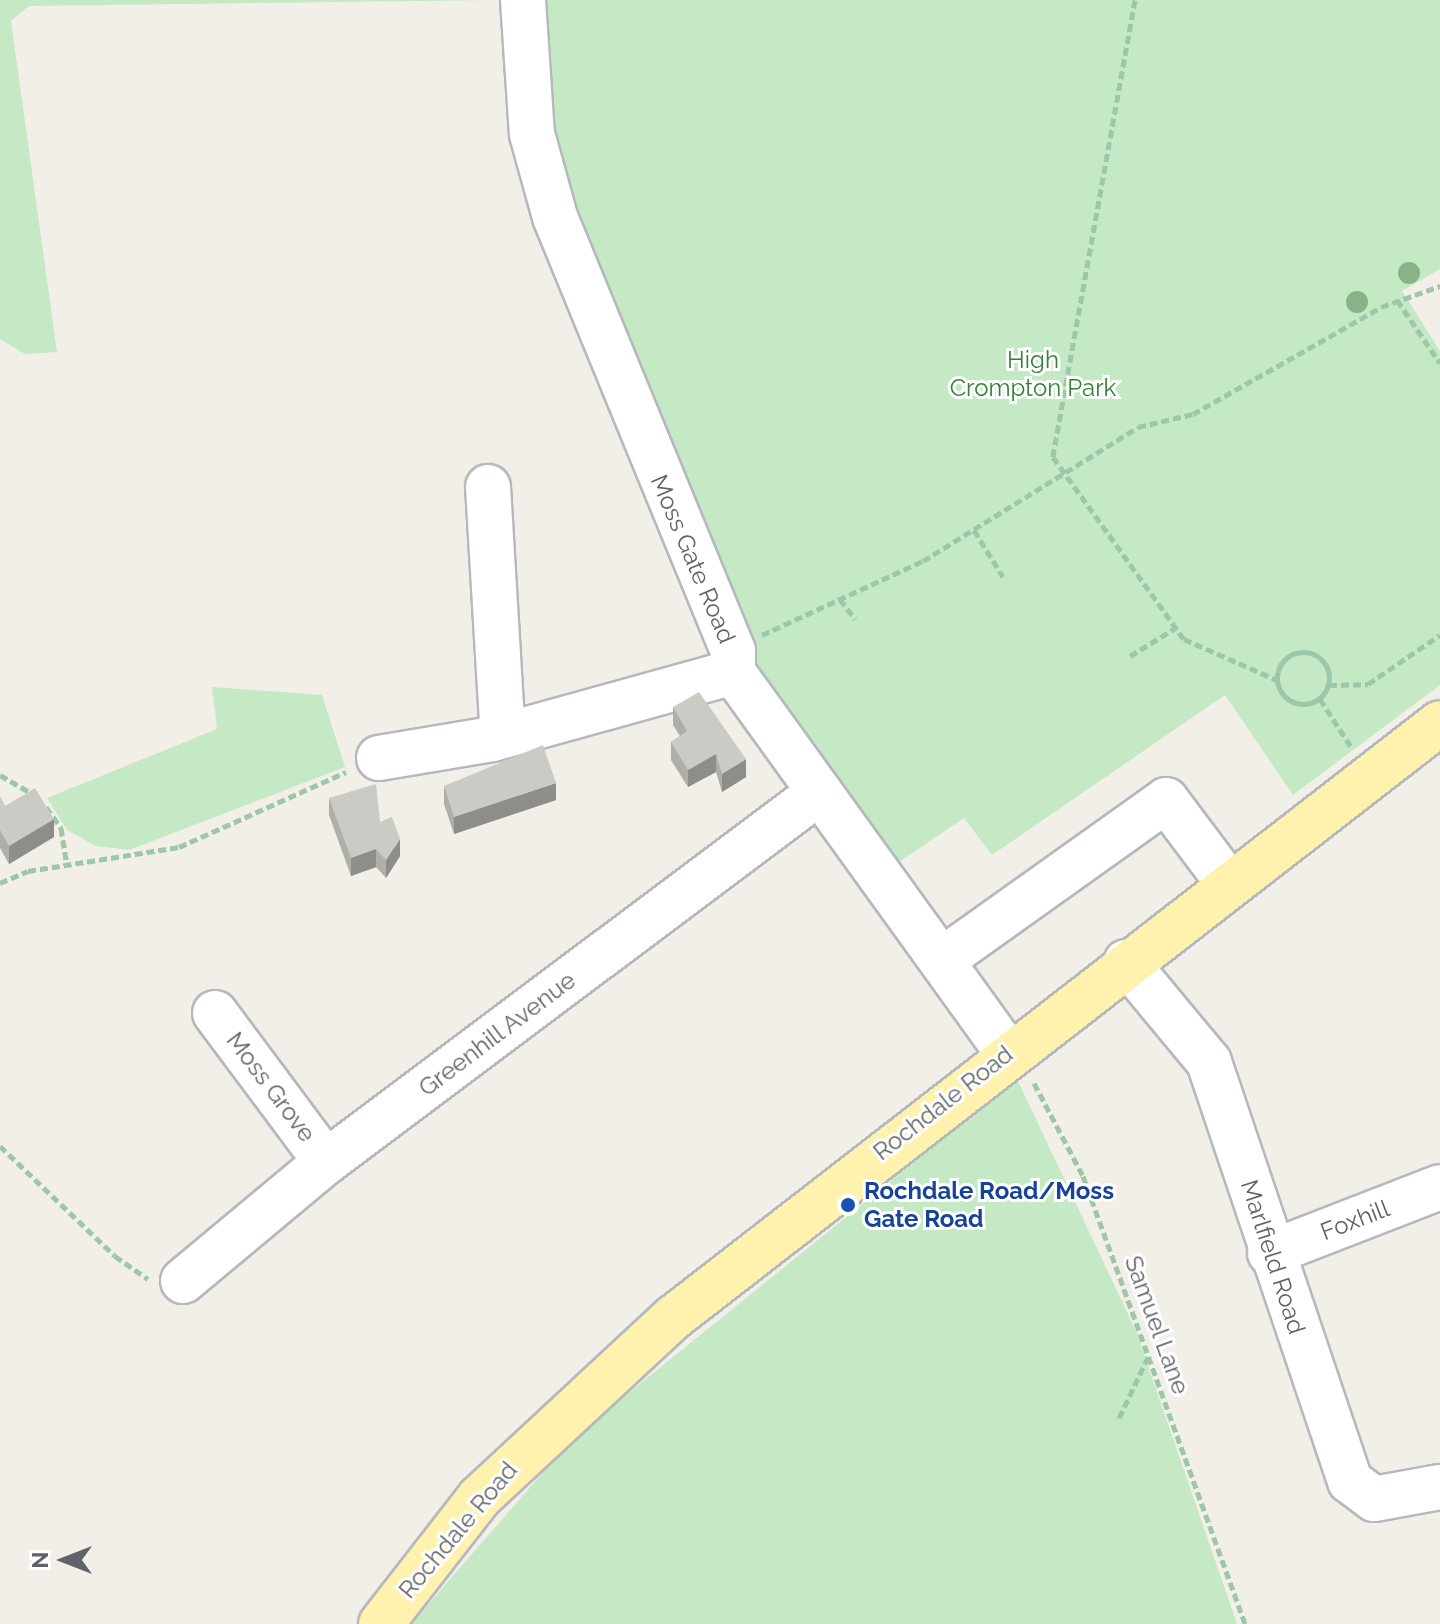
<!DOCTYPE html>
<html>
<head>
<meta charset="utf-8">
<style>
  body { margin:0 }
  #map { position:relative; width:1440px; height:1624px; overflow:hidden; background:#f1efe8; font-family:Raleway,sans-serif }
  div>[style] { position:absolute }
  .green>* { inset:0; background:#c5e8c5 }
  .path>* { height:5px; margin-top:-2.5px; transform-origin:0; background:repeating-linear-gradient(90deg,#9cc7a9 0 8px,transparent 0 12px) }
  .path>.ring { margin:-2.5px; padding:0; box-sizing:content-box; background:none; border:5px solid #9cc7a9; border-radius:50% }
  .roads { filter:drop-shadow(2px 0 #b5b8bc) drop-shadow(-2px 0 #b5b8bc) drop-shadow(0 2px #b5b8bc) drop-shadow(0 -2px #b5b8bc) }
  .minor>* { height:44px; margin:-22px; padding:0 22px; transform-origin:22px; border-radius:22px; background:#fff }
  .major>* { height:44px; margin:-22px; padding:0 22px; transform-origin:22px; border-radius:22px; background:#fff2af }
  .trees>* { width:22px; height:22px; margin:-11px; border-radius:50%; background:#89b387 }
  .wall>* { inset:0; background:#afaea9 }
  .shaded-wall>* { inset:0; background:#8f8d8a }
  .building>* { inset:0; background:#cccac5 }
  .dots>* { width:22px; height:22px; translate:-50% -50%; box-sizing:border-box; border:4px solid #fff; border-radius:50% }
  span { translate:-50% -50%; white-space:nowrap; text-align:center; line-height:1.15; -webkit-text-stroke:6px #fff; paint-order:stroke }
  .park-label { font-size:24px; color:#348238 }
  .street-label { font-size:24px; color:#5f6368 }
  .transit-label { font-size:24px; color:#164399; font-weight:700 }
  .left { translate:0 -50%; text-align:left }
  .north { position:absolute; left:24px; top:1520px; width:80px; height:80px; -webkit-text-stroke:6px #fff; paint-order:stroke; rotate:270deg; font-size:22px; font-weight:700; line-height:32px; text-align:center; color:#5f6368 }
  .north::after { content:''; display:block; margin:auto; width:28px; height:36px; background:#5f6368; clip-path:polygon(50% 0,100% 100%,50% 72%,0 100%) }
</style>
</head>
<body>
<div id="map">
  <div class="green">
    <i style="clip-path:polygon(0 0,498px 0,29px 6px,11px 21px,57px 352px,25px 354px,0 339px)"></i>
    <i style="clip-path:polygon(539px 0,1440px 0,1440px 269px,1402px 291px,1440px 351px,1440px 685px,1293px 795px,1225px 695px,992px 855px,964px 818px,896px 864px,756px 666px,586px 278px,550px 134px)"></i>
    <i style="clip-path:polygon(212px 687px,322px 695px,345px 767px,129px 850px,96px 846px,67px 830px,47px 798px,217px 729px)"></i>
    <i style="clip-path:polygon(1017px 1079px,1136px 1331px,1237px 1624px,411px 1624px,573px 1438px)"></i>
  </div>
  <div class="path">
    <i style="left:1135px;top:0;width:464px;rotate:100.2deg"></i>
    <i style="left:1053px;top:457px;width:224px;rotate:54.3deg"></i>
    <i style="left:1184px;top:639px;width:102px;rotate:23.8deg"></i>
    <i style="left:1397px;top:300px;width:76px;rotate:55.7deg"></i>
    <i style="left:974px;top:530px;width:55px;rotate:58.3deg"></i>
    <i style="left:840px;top:599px;width:25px;rotate:53deg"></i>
    <i style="left:762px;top:635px;width:177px;rotate:-24.7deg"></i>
    <i style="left:923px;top:561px;width:253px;rotate:-31.9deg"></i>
    <i style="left:1138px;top:427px;width:57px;rotate:-13.3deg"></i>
    <i style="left:1193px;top:414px;width:216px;rotate:-29.6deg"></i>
    <i style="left:1381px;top:307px;width:63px;rotate:-19.6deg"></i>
    <i class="ring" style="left:1277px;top:652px;width:47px;height:47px"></i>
    <i style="left:1130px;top:656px;width:55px;rotate:-31.7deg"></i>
    <i style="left:1329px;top:685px;width:39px;rotate:-1deg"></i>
    <i style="left:1368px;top:684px;width:87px;rotate:-34.2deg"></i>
    <i style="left:1320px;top:699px;width:59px;rotate:56.9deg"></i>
    <i style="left:0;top:775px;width:38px;rotate:30deg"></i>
    <i style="left:46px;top:807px;width:26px;rotate:54deg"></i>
    <i style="left:61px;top:828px;width:36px;rotate:81deg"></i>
    <i style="left:0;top:883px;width:30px;rotate:-23deg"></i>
    <i style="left:28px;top:871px;width:153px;rotate:-9deg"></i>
    <i style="left:179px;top:847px;width:183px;rotate:-24.2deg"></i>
    <i style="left:1034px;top:1083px;width:105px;rotate:62.2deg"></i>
    <i style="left:1083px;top:1176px;width:476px;rotate:70.1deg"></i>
    <i style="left:0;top:1146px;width:159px;rotate:43.7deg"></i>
    <i style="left:115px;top:1256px;width:40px;rotate:34.9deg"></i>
    <i style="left:1119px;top:1418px;width:70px;rotate:-64.5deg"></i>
  </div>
  <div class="roads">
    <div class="minor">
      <i style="left:523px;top:0;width:134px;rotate:86.2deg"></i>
      <i style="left:532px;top:134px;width:86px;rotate:74.5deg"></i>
      <i style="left:555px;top:217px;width:469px;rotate:67.7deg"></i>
      <i style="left:733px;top:651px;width:21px;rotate:90deg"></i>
      <i style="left:733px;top:672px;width:468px;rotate:54.2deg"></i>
      <i style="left:488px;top:487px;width:249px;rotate:86.6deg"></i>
      <i style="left:379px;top:758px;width:115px;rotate:-9.5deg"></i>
      <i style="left:492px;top:739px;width:250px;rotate:-15.5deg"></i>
      <i style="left:942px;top:960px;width:275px;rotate:-35.5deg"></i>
      <i style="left:1166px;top:800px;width:105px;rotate:53.1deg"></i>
      <i style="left:1126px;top:962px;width:130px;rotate:50.3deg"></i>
      <i style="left:1209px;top:1062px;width:442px;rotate:71.4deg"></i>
      <i style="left:1350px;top:1481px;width:30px;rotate:37deg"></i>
      <i style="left:1374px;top:1499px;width:67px;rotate:-10.3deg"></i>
      <i style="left:215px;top:1013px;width:186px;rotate:53.3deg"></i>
      <i style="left:1270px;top:1253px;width:182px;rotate:-21.2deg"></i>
      <i style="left:183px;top:1281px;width:186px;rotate:-39.8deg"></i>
      <i style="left:326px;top:1162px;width:614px;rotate:-36.85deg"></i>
    </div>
    <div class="major">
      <i style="left:381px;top:1624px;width:160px;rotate:-52.1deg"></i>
      <i style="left:479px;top:1498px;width:266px;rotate:-42.9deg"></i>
      <i style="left:674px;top:1317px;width:969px;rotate:-37.79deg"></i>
    </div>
  </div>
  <div class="trees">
    <i style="left:1409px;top:273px"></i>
    <i style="left:1357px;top:302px"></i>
  </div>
  <div class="wall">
    <i style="clip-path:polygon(673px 707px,746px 777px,722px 792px,716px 772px,688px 787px,671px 760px,671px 742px,680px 736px,673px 725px)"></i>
    <i style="clip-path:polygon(444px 786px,556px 800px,454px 834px,444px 804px)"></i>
    <i style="clip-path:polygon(0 797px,5px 806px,54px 837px,9px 864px,0 848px)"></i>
    <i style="clip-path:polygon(329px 798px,380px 822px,400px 856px,386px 878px,376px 867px,351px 876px,329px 815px)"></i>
  </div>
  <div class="shaded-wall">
    <i style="clip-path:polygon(716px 754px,716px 772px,688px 787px,688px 770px)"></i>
    <i style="clip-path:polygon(746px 759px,746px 777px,722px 792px,722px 774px)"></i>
    <i style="clip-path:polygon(556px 783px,556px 800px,454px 834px,454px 817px)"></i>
    <i style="clip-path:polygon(54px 819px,54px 837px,9px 864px,9px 846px)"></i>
    <i style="clip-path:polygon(400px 839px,400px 856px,386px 878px,386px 860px)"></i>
    <i style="clip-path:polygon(376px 849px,376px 867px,351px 876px,351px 858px)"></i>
  </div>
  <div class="building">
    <i style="clip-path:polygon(699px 692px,746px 759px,722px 774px,716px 754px,688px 770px,671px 742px,687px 731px,673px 707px)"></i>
    <i style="clip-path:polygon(543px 745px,556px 783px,454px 817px,444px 786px)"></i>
    <i style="clip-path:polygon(376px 784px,380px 822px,392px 817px,400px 839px,386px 860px,376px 849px,351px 858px,329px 798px)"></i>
    <i style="clip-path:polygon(35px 788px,54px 819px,9px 846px,0 830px,0 797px,5px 806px)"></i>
  </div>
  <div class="dots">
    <i style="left:848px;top:1205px;background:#1a4fb4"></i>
  </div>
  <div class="park-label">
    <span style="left:1033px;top:374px">High<br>Crompton Park</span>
  </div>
  <div class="street-label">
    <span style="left:693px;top:559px;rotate:67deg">Moss Gate Road</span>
    <span style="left:497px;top:1034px;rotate:-37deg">Greenhill Avenue</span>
    <span style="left:271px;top:1087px;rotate:53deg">Moss Grove</span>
    <span style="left:943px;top:1103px;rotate:-38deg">Rochdale Road</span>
    <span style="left:1355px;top:1220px;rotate:-21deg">Foxhill</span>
    <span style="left:1273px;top:1257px;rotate:72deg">Marlfield Road</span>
    <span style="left:1157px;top:1325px;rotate:70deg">Samuel Lane</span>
    <span style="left:458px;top:1530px;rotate:-50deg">Rochdale Road</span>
  </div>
  <div class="transit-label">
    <span class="left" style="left:864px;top:1205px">Rochdale Road/Moss<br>Gate Road</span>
  </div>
  <div class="north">N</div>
</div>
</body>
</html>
